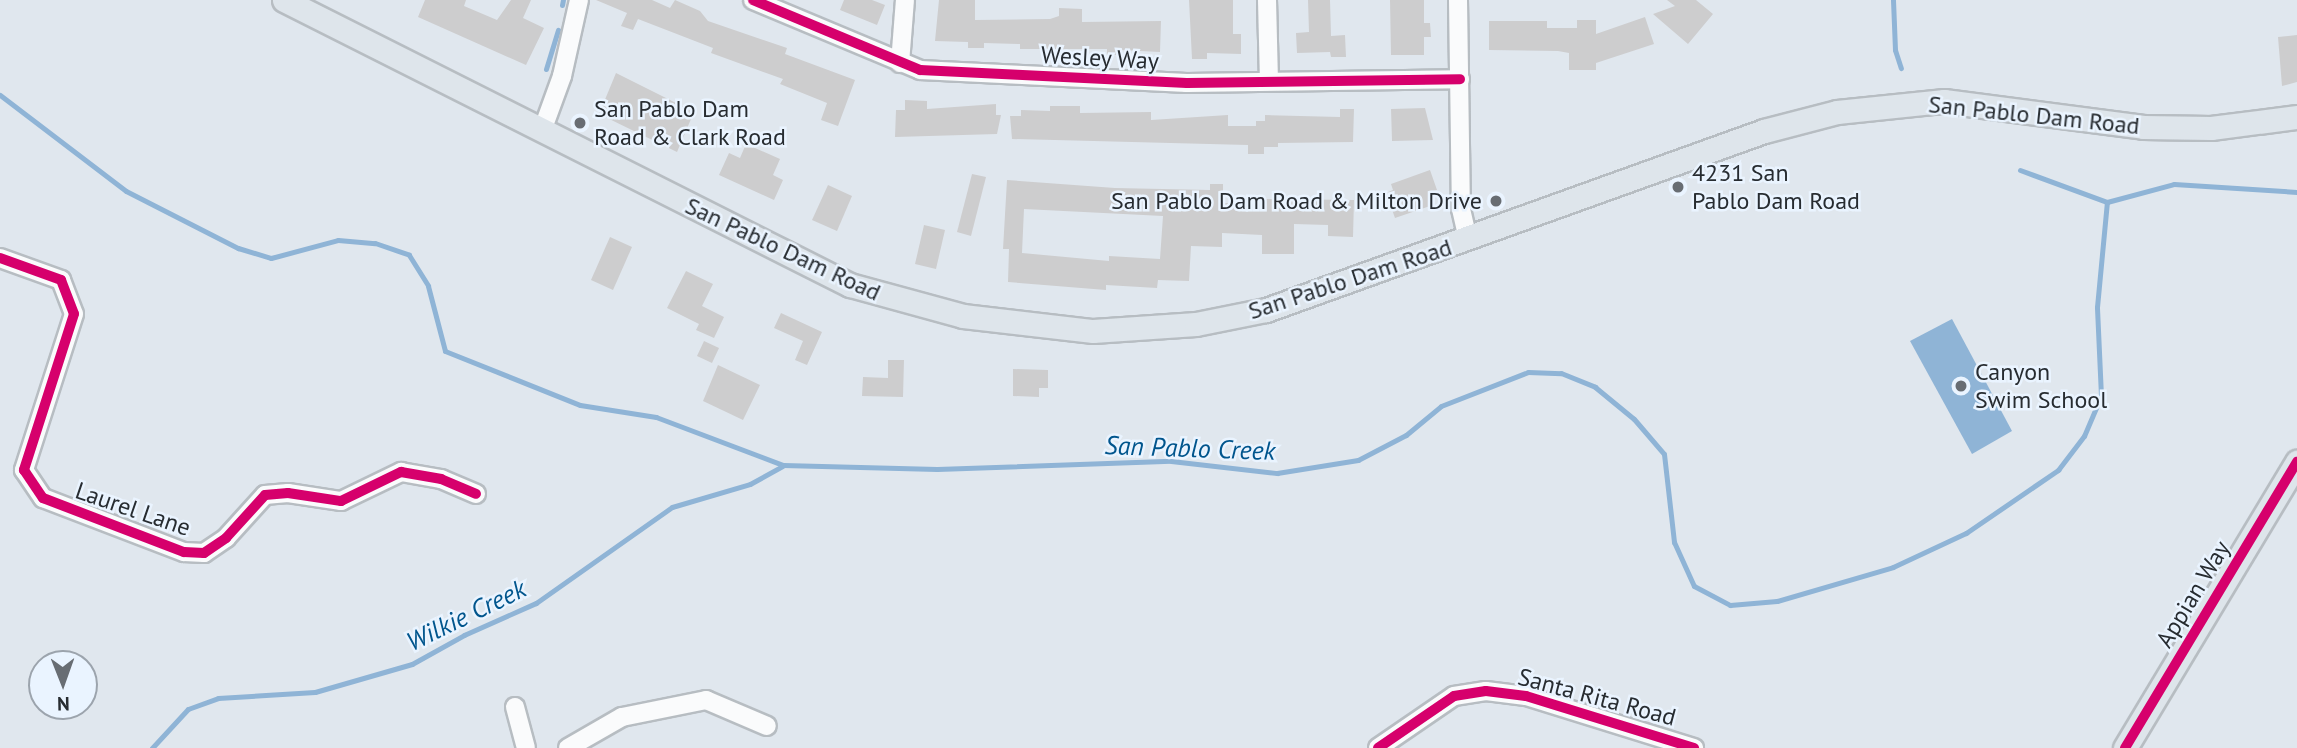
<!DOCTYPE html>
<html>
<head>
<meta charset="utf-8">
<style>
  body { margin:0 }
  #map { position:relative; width:2297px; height:748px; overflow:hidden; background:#e0e7ee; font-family:"PT Sans",sans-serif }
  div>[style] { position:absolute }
  .water>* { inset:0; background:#8fb4d6 }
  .stream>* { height:5px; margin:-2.5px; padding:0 2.5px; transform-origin:2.5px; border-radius:2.5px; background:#8fb4d6 }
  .building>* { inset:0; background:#cdcdce }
  .roads { filter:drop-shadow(2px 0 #b7bdc2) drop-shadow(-2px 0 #b7bdc2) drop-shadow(0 2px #b7bdc2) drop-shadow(0 -2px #b7bdc2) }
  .minor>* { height:18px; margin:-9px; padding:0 9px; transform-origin:9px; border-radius:9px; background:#fafbfc }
  .major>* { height:23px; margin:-11.5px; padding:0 11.5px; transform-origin:11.5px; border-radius:11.5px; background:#dee5eb }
  .cycleway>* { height:10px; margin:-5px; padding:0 5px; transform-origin:5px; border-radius:5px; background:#d6006c }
  .dots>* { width:19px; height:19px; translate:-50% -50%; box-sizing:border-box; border:4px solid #eaf4ff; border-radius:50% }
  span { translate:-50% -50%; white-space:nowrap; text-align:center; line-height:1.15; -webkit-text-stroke:5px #eaf4ff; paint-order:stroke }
  .street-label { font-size:24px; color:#272c31 }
  .poi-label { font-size:24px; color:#272c31 }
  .left { translate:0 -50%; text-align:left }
  .right { translate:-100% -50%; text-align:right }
  .water-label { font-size:26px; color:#00558d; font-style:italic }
  .north { position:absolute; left:28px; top:650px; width:70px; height:70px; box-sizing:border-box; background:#eaf4ff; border:2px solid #9ca4ad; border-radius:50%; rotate:179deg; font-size:19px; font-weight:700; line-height:28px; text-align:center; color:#272c31 }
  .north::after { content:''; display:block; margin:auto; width:24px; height:32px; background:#686d73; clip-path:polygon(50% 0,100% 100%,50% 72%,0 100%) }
</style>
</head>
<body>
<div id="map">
  <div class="water">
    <i style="clip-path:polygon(1952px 319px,2012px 431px,1972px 454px,1910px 341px)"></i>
  </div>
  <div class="stream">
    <i style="left:1893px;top:0;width:50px;rotate:87.7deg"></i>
    <i style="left:1895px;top:50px;width:19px;rotate:72deg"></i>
    <i style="left:562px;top:5px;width:5px;rotate:-79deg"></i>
    <i style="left:546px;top:69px;width:41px;rotate:-72.9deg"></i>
    <i style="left:0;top:95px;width:158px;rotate:37.3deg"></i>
    <i style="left:126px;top:191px;width:126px;rotate:27deg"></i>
    <i style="left:238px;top:248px;width:34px;rotate:17deg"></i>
    <i style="left:271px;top:258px;width:69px;rotate:-15deg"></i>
    <i style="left:338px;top:240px;width:37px;rotate:5deg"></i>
    <i style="left:375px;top:243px;width:36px;rotate:19deg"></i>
    <i style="left:409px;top:255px;width:36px;rotate:58deg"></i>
    <i style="left:428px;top:286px;width:67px;rotate:75.3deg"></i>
    <i style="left:445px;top:351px;width:145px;rotate:21.8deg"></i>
    <i style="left:580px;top:405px;width:77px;rotate:9deg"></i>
    <i style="left:656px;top:417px;width:136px;rotate:20.7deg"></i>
    <i style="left:783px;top:465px;width:154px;rotate:1.5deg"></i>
    <i style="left:937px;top:469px;width:234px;rotate:-2deg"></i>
    <i style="left:1171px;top:461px;width:107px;rotate:6.5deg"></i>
    <i style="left:1277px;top:473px;width:82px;rotate:-9.1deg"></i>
    <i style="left:1358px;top:460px;width:54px;rotate:-27.5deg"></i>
    <i style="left:1406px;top:435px;width:45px;rotate:-39.6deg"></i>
    <i style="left:1441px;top:406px;width:93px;rotate:-21.3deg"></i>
    <i style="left:1528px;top:372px;width:33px;rotate:2deg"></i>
    <i style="left:1561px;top:373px;width:37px;rotate:22deg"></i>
    <i style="left:1595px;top:387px;width:50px;rotate:39.4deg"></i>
    <i style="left:1634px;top:419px;width:46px;rotate:49.4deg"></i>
    <i style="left:1664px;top:454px;width:89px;rotate:83.5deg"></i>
    <i style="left:1674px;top:542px;width:48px;rotate:65.6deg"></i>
    <i style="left:1694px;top:586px;width:41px;rotate:27.8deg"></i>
    <i style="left:1730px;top:605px;width:47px;rotate:-4.9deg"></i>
    <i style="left:1777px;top:601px;width:121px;rotate:-16.3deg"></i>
    <i style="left:1893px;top:567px;width:81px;rotate:-25deg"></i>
    <i style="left:1966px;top:533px;width:112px;rotate:-34.4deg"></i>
    <i style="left:2058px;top:470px;width:43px;rotate:-52.6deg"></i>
    <i style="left:2084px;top:436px;width:43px;rotate:-67deg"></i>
    <i style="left:2101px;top:396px;width:89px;rotate:-92.6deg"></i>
    <i style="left:2097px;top:307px;width:105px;rotate:-84.6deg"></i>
    <i style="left:2107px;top:202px;width:69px;rotate:-15deg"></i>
    <i style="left:2174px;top:184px;width:123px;rotate:3.7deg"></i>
    <i style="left:2020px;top:170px;width:93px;rotate:20.2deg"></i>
    <i style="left:152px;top:748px;width:53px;rotate:-47.3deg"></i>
    <i style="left:188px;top:709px;width:32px;rotate:-20deg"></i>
    <i style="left:218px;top:698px;width:97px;rotate:-3.5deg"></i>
    <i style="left:315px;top:692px;width:101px;rotate:-16.1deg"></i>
    <i style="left:412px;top:664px;width:60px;rotate:-29.1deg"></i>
    <i style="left:464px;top:635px;width:79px;rotate:-24deg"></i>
    <i style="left:536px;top:603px;width:166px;rotate:-35.2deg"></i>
    <i style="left:672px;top:507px;width:81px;rotate:-16.4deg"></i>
    <i style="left:750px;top:484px;width:37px;rotate:-29deg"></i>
  </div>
  <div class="building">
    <i style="clip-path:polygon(425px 0,466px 0,464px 6px,497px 20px,511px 0,531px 0,523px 18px,544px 28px,526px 65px,418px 17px)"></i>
    <i style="clip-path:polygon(596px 0,652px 0,670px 8px,675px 0,700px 11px,708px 21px,787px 48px,785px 54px,855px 80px,838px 126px,821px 120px,827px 103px,780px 84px,783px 79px,711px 53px,713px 48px,638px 19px,633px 30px,621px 26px,627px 13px)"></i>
    <i style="clip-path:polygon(844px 0,872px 0,885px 5px,877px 25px,840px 10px)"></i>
    <i style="clip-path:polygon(939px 0,975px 0,975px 20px,1050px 19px,1059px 16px,1059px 8px,1082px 9px,1082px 22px,1161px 21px,1160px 52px,1120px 50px,1120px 55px,1107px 55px,1107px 49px,1020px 49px,1020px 44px,984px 43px,984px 48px,968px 48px,968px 42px,935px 41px)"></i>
    <i style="clip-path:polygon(1189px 0,1233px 0,1233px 34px,1241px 34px,1241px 54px,1207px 53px,1207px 59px,1192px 59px)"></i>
    <i style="clip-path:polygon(1308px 0,1330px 0,1331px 36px,1345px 35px,1346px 57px,1331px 57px,1330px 52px,1297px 53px,1296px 33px,1309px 32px)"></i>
    <i style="clip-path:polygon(1390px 0,1424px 0,1424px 23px,1430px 23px,1431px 37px,1424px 37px,1424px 55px,1391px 55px)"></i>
    <i style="clip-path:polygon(1667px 0,1696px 0,1713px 14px,1688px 44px,1653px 14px,1675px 6px)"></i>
    <i style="clip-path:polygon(1645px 17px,1654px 44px,1596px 63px,1596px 70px,1569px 70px,1569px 53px,1558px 51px,1489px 50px,1489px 21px,1547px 21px,1547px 28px,1577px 28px,1577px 20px,1596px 20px,1596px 34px)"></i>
    <i style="clip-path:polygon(2297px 35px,2297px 82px,2282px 86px,2278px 37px)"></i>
    <i style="clip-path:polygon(616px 73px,694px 112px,677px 152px,599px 114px)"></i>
    <i style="clip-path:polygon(905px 100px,927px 101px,927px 109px,996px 104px,996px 115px,1001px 115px,997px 134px,895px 137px,896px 110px,905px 110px)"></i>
    <i style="clip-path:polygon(1050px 106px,1080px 106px,1080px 113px,1151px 112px,1151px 120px,1228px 115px,1228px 126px,1256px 126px,1256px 121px,1265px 121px,1265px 115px,1340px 117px,1340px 109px,1354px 109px,1353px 142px,1278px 143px,1278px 147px,1264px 147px,1264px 154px,1248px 154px,1248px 145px,1012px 139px,1010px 116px,1021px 116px,1021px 110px,1050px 111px)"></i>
    <i style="clip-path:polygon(1425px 108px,1433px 140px,1392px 141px,1391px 109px)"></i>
    <i style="clip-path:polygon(746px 144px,780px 159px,773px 175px,783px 180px,774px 200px,719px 175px,729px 153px,740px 158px)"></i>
    <i style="clip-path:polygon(1430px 170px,1437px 190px,1429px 193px,1433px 205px,1395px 218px,1386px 193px,1393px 190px,1391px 184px)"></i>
    <i style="clip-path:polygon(972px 174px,986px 177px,971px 236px,957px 232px)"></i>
    <i style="clip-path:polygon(evenodd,1007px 180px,1115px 188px,1210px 190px,1210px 184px,1223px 184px,1223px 203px,1262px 204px,1263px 199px,1354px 200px,1353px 237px,1328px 236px,1328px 225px,1294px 224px,1294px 254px,1262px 254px,1262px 235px,1222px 233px,1222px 247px,1191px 246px,1189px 281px,1158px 280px,1157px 288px,1106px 285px,1106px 290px,1008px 282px,1009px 249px,1003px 249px,1007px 180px,1024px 209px,1163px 216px,1160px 259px,1109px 256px,1109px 261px,1022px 253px,1024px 209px)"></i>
    <i style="clip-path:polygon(828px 185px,852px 196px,837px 231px,812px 220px)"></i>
    <i style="clip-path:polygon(924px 225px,945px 230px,936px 269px,915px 264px)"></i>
    <i style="clip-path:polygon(610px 237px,632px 247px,613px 290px,591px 280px)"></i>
    <i style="clip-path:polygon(686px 271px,713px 284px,702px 306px,724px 317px,714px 338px,696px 330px,699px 324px,667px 308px)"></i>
    <i style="clip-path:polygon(781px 313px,822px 332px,807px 365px,795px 360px,803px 341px,774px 328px)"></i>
    <i style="clip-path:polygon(704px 341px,719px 348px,712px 363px,697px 356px)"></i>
    <i style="clip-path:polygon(888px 360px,904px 360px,903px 397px,862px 396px,863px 377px,888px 378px)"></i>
    <i style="clip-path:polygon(718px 365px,760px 385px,743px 420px,703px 401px)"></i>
    <i style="clip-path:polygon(1013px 369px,1048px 370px,1048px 388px,1039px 388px,1039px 397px,1013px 396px)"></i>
  </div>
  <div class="roads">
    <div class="minor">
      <i style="left:753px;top:0;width:181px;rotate:22.7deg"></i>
      <i style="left:920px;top:70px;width:267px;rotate:2.8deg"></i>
      <i style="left:1187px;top:83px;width:273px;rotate:-0.8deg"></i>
      <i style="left:1267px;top:0;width:81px;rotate:88.6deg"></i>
      <i style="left:1458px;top:0;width:209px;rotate:89.2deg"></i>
      <i style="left:1461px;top:209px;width:32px;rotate:77deg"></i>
      <i style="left:900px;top:63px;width:63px;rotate:-85.5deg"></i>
      <i style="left:542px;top:131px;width:59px;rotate:-70deg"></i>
      <i style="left:562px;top:76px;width:78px;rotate:-77.4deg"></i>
      <i style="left:0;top:258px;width:65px;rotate:19.8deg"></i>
      <i style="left:61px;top:280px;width:36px;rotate:69deg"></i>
      <i style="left:74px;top:314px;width:164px;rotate:107.8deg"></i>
      <i style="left:24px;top:470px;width:34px;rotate:56deg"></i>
      <i style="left:43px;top:498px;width:151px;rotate:21deg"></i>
      <i style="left:184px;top:552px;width:20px;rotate:3deg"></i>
      <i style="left:204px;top:553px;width:27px;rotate:-34deg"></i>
      <i style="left:226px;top:538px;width:58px;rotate:-47.8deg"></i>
      <i style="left:265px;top:495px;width:23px;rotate:-5deg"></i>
      <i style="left:288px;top:493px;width:54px;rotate:8.6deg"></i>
      <i style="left:341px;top:501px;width:67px;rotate:-25.8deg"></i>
      <i style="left:401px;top:472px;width:41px;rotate:9.9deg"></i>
      <i style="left:441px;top:479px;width:38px;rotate:23deg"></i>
      <i style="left:515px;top:707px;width:42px;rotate:75deg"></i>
      <i style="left:568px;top:748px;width:62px;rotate:-29.9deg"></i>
      <i style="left:622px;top:717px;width:86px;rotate:-11.4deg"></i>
      <i style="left:706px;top:700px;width:66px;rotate:23.1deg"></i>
      <i style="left:1378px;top:748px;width:92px;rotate:-34.4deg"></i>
      <i style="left:1454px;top:696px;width:32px;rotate:-9deg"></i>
      <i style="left:1486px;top:691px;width:40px;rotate:7.1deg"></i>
      <i style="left:1526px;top:696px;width:176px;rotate:17.2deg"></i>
    </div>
    <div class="major">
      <i style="left:284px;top:0;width:634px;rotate:26.73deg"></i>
      <i style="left:850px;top:285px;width:117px;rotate:15.3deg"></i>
      <i style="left:963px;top:316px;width:131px;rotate:6.6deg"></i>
      <i style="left:1093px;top:331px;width:103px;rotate:-3.9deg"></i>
      <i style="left:1196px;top:324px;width:71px;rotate:-11.3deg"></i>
      <i style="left:1266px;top:310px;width:529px;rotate:-19.77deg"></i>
      <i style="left:1764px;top:131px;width:75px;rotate:-14.6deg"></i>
      <i style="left:1837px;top:112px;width:108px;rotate:-5.9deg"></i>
      <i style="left:1944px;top:101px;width:201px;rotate:7.4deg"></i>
      <i style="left:2143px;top:127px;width:68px;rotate:0.8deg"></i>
      <i style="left:2211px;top:128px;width:87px;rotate:-7.3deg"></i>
      <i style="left:2125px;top:748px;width:334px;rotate:-59deg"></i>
    </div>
  </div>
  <div class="cycleway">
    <i style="left:753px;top:0;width:181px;rotate:22.7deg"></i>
    <i style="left:920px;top:70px;width:267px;rotate:2.8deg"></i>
    <i style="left:1187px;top:83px;width:273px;rotate:-0.8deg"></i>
    <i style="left:0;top:258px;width:65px;rotate:19.8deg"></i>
    <i style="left:61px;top:280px;width:36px;rotate:69deg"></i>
    <i style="left:74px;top:314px;width:164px;rotate:107.8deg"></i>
    <i style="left:24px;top:470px;width:34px;rotate:56deg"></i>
    <i style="left:43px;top:498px;width:151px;rotate:21deg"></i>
    <i style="left:184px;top:552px;width:20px;rotate:3deg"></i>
    <i style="left:204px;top:553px;width:27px;rotate:-34deg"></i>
    <i style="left:226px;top:538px;width:58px;rotate:-47.8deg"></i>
    <i style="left:265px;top:495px;width:23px;rotate:-5deg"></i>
    <i style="left:288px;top:493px;width:54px;rotate:8.6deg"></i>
    <i style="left:341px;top:501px;width:67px;rotate:-25.8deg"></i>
    <i style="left:401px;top:472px;width:41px;rotate:9.9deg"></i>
    <i style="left:441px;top:479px;width:38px;rotate:23deg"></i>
    <i style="left:1378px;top:748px;width:92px;rotate:-34.4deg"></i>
    <i style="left:1454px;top:696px;width:32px;rotate:-9deg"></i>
    <i style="left:1486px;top:691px;width:40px;rotate:7.1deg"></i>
    <i style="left:1526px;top:696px;width:176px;rotate:17.2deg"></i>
    <i style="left:2125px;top:748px;width:334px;rotate:-59deg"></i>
  </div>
  <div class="dots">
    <i style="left:580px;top:123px;background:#686d73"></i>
    <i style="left:1678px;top:187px;background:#686d73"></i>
    <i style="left:1496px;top:201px;background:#686d73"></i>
    <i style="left:1961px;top:386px;background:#686d73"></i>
  </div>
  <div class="street-label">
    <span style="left:1100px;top:58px;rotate:3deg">Wesley Way</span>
    <span style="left:2034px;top:115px;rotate:6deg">San Pablo Dam Road</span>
    <span style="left:783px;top:249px;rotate:25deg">San Pablo Dam Road</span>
    <span style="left:1350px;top:279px;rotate:-18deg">San Pablo Dam Road</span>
    <span style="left:133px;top:509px;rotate:19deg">Laurel Lane</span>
    <span style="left:2193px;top:594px;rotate:-59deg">Appian Way</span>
    <span style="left:1597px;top:697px;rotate:15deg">Santa Rita Road</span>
  </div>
  <div class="poi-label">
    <span class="left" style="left:594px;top:123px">San Pablo Dam<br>Road &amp; Clark Road</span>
    <span class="left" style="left:1692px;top:187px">4231 San<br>Pablo Dam Road</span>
    <span class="right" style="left:1482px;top:201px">San Pablo Dam Road &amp; Milton Drive</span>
    <span class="left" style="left:1975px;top:386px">Canyon<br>Swim School</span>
  </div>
  <div class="water-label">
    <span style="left:1190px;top:448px;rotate:2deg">San Pablo Creek</span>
    <span style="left:466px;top:615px;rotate:-26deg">Wilkie Creek</span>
  </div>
  <div class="north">N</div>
</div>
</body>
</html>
